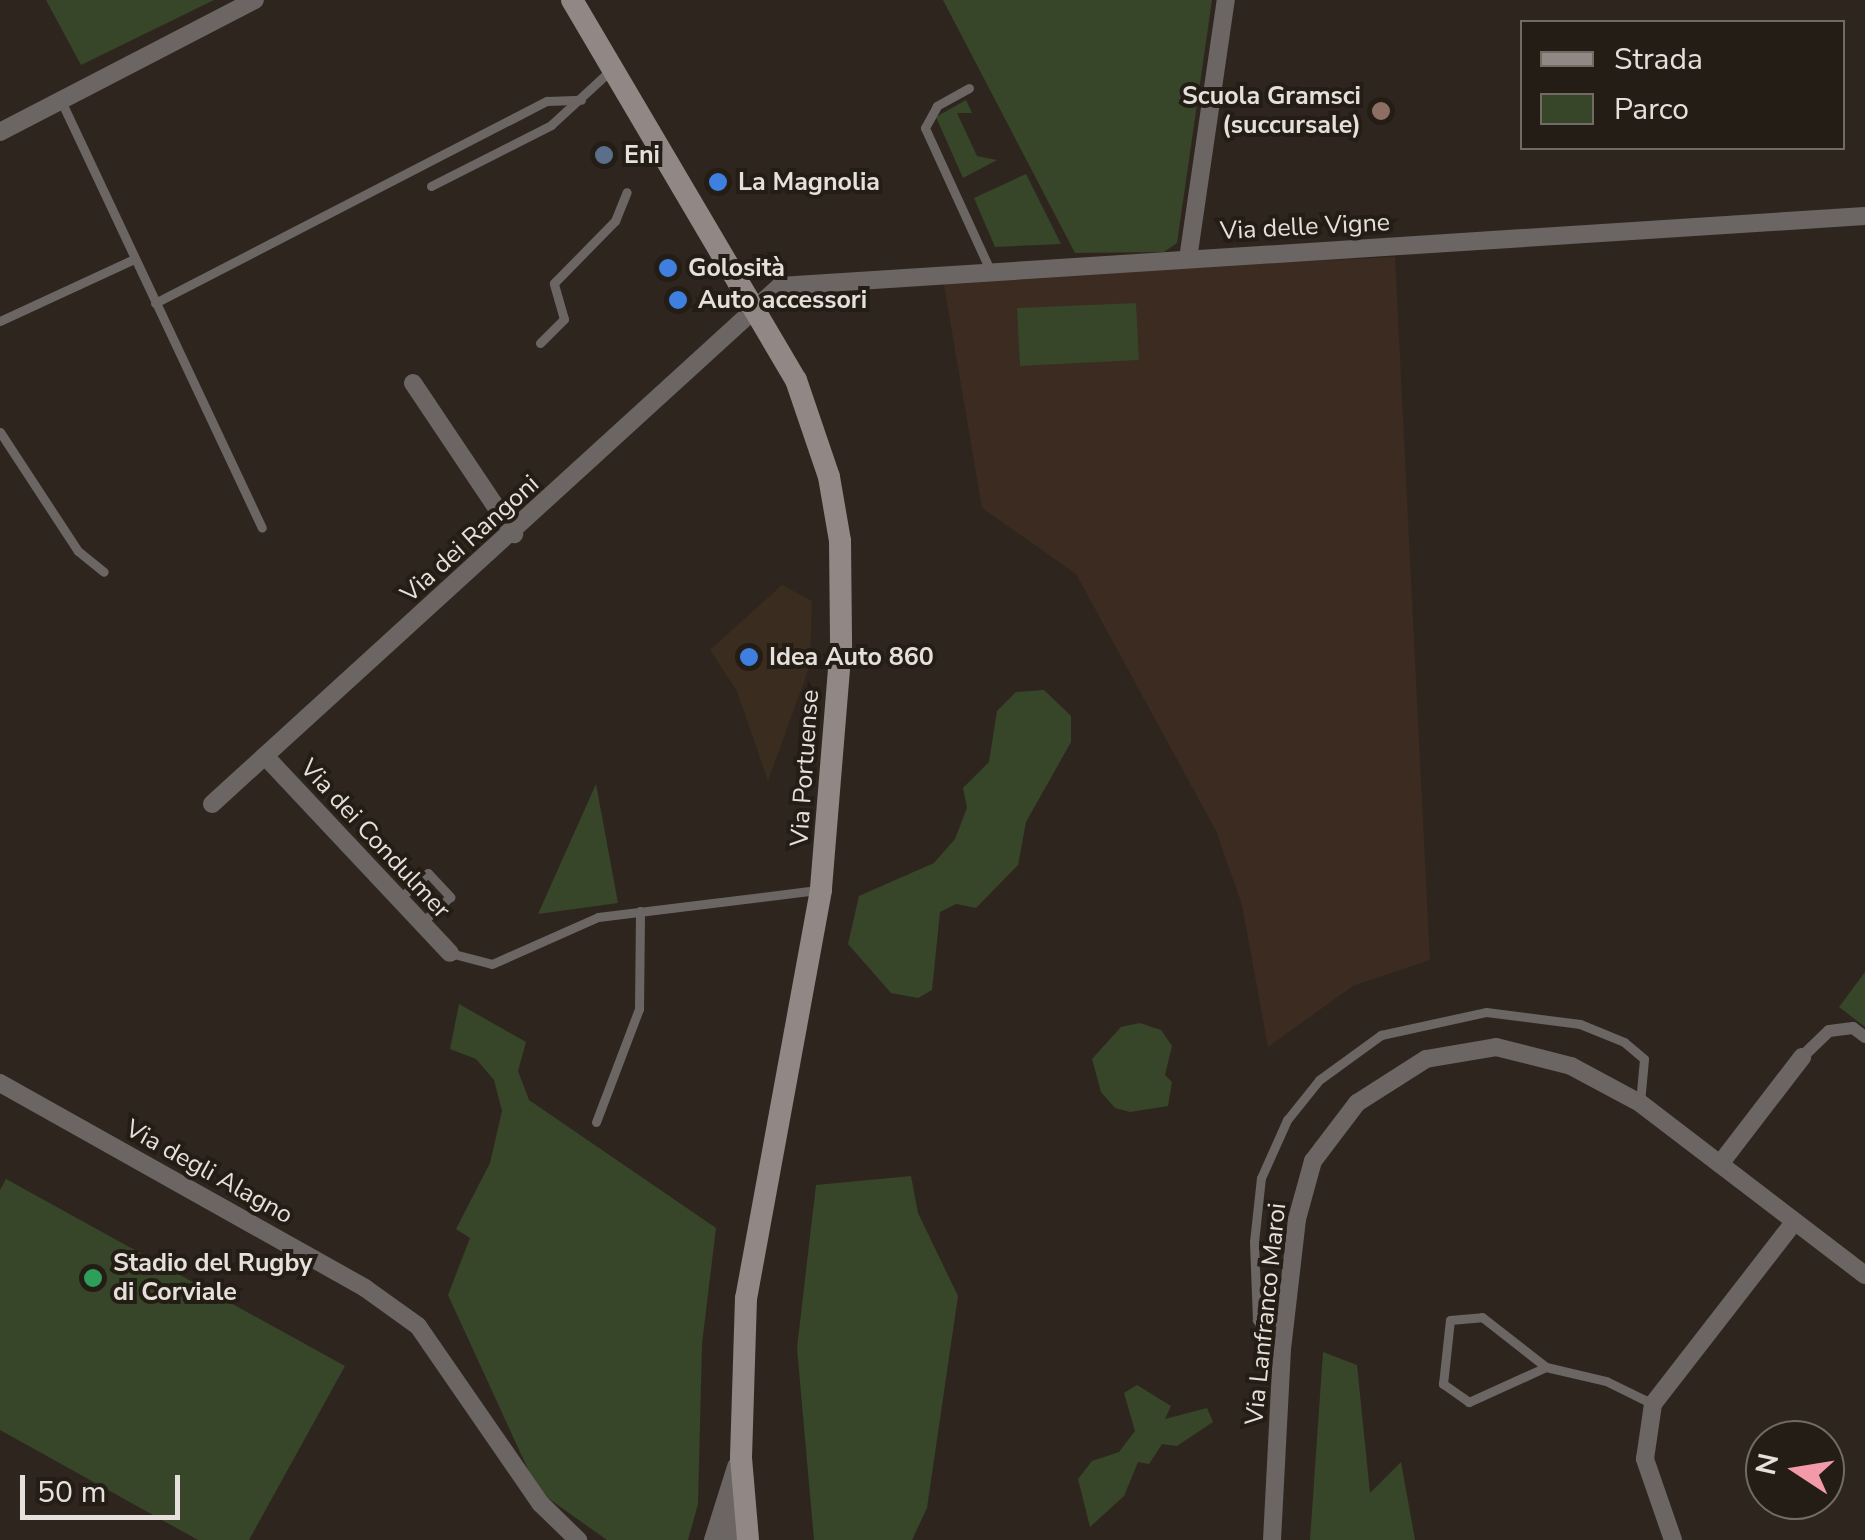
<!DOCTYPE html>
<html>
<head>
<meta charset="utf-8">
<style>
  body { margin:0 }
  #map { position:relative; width:1865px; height:1540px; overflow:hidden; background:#2e261e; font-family:"Nunito Sans",sans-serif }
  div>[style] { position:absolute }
  .commercial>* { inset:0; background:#3a2c1f }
  .education>* { inset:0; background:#3b2b20 }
  .green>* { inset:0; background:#374529 }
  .service>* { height:9px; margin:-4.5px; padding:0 4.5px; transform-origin:4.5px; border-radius:4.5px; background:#6b6563 }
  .pedestrian>* { height:12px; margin:-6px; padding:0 6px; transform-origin:6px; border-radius:6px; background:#6b6563 }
  .minor>* { height:18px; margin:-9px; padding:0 9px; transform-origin:9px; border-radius:9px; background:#6b6563 }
  .tertiary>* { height:20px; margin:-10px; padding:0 10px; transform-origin:10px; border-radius:10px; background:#6b6563 }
  .secondary>* { height:22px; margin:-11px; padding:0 11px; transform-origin:11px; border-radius:11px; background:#918785 }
  .dots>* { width:28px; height:28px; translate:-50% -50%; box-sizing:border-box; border:5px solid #241d15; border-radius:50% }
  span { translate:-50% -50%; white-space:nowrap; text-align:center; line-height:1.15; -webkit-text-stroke:8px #241d15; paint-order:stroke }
  .poi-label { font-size:25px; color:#e5e0db; font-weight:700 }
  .right { translate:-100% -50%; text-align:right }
  .left { translate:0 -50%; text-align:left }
  .street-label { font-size:25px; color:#e5e0db }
  .legend { position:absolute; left:1520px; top:20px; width:325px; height:130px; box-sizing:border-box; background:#241d15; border:2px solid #716b64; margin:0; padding:12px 18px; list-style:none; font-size:30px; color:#e5e0db }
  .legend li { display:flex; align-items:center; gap:20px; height:50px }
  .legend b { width:50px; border:2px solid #716b64 }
  .north { position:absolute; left:1745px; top:1420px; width:100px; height:100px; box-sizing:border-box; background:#241d15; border:2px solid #716b64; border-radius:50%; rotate:282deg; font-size:28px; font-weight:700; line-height:40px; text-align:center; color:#e5e0db }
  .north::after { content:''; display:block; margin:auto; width:35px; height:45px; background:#f39aa9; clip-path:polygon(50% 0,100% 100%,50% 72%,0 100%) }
  .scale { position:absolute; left:20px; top:1475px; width:160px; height:45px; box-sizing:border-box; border:5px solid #e5e0db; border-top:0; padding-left:12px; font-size:30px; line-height:35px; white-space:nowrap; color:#e5e0db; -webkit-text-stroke:8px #241d15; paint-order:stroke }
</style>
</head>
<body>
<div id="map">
  <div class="commercial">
    <i style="clip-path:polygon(782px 585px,812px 601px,810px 665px,768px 781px,737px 691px,710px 650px)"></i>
  </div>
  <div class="education">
    <i style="clip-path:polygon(1395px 257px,1430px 960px,1353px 986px,1268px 1047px,1242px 905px,1216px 831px,1076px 574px,982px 508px,943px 279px)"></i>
  </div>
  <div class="green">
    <i style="clip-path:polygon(46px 0,214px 0,81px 65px)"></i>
    <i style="clip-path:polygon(943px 0,1212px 0,1177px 243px,1164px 252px,1075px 253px)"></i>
    <i style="clip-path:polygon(966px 100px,972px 113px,957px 113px,977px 156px,997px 160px,963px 178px,936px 117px)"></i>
    <i style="clip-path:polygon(1026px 174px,1061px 244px,995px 247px,974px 198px)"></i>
    <i style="clip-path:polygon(1136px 303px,1139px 360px,1020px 366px,1017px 308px)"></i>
    <i style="clip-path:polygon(1044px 690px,1071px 716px,1071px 742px,1026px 822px,1018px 865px,976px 908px,956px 904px,940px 912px,932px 990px,918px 998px,891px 993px,848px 944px,859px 896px,934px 863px,955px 839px,967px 808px,963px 788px,989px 762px,997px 711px,1016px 692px)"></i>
    <i style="clip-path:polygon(596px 784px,618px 903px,538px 914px)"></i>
    <i style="clip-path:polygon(1865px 972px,1865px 1027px,1839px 1007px)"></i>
    <i style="clip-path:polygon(459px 1004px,526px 1042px,518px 1071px,529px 1100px,716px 1228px,702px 1344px,698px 1504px,688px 1540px,607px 1540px,538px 1491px,448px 1295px,470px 1238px,456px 1229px,490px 1163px,502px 1111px,494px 1080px,476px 1059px,450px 1049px)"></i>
    <i style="clip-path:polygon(1140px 1023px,1161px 1030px,1172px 1046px,1165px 1075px,1172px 1082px,1168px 1106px,1130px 1112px,1115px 1108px,1101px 1092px,1092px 1059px,1121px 1027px)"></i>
    <i style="clip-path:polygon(911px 1176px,918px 1213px,958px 1296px,927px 1508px,912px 1540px,814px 1540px,797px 1348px,816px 1185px)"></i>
    <i style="clip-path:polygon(6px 1179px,345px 1366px,249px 1540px,198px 1540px,0 1430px,0 1190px)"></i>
    <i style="clip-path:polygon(1323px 1352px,1357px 1365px,1370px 1493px,1401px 1462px,1415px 1540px,1310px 1540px)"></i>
    <i style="clip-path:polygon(1137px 1385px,1171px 1406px,1165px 1419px,1207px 1408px,1213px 1422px,1177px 1446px,1162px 1444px,1149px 1464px,1138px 1462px,1124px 1496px,1090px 1527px,1078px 1479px,1092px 1461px,1119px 1452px,1135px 1431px,1124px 1393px)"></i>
  </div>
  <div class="service">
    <i style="left:969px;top:88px;width:37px;rotate:151deg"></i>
    <i style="left:937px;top:106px;width:25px;rotate:119deg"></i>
    <i style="left:925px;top:128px;width:158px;rotate:65.4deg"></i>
    <i style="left:63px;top:105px;width:467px;rotate:64.8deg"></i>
    <i style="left:431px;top:186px;width:135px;rotate:-26.9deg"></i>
    <i style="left:551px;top:125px;width:83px;rotate:-42.6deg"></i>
    <i style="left:155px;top:303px;width:441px;rotate:-27.3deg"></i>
    <i style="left:547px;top:101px;width:34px;rotate:-2deg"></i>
    <i style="left:0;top:321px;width:148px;rotate:-24.8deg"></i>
    <i style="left:540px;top:343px;width:34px;rotate:-45deg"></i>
    <i style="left:564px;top:319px;width:37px;rotate:-106deg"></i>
    <i style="left:554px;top:283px;width:87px;rotate:-45.5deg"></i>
    <i style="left:615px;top:221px;width:31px;rotate:-68deg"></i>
    <i style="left:0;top:432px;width:142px;rotate:56.8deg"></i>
    <i style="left:78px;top:551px;width:33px;rotate:39deg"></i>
    <i style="left:399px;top:899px;width:39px;rotate:-42deg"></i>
    <i style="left:428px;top:873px;width:33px;rotate:47deg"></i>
    <i style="left:450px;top:897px;width:39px;rotate:138deg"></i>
    <i style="left:450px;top:953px;width:43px;rotate:14.7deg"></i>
    <i style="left:492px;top:964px;width:116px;rotate:-23.9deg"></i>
    <i style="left:598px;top:917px;width:223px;rotate:-7deg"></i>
    <i style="left:596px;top:1122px;width:121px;rotate:-69.2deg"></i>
    <i style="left:639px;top:1009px;width:98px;rotate:-89.4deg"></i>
    <i style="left:1281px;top:1348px;width:37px;rotate:-131deg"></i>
    <i style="left:1257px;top:1320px;width:78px;rotate:-92.2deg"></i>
    <i style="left:1254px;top:1242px;width:64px;rotate:-83.8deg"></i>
    <i style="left:1261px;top:1178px;width:64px;rotate:-65.9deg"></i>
    <i style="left:1287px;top:1120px;width:51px;rotate:-51.3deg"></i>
    <i style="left:1319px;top:1080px;width:77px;rotate:-36deg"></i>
    <i style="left:1381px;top:1035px;width:107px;rotate:-12.4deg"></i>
    <i style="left:1486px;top:1012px;width:95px;rotate:7.3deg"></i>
    <i style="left:1580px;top:1024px;width:48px;rotate:22.2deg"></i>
    <i style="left:1624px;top:1042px;width:26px;rotate:40deg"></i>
    <i style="left:1644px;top:1059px;width:44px;rotate:95.2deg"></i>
    <i style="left:1546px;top:1367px;width:85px;rotate:155.6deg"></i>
    <i style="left:1469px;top:1402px;width:32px;rotate:-145deg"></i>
    <i style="left:1443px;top:1384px;width:64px;rotate:-83.8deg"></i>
    <i style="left:1450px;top:1320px;width:32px;rotate:-5deg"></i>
    <i style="left:1482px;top:1317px;width:81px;rotate:38deg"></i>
    <i style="left:1546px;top:1367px;width:62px;rotate:13.1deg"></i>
    <i style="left:1606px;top:1381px;width:52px;rotate:26.1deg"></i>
  </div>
  <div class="pedestrian">
    <i style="left:1802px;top:1057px;width:37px;rotate:-44deg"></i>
    <i style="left:1829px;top:1031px;width:24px;rotate:-7deg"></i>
    <i style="left:1853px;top:1028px;width:15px;rotate:37deg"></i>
  </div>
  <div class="minor">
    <i style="left:0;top:132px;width:287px;rotate:-27.4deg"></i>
    <i style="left:1188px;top:259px;width:262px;rotate:-81.7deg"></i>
    <i style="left:413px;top:383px;width:182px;rotate:56.2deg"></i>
    <i style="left:265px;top:756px;width:270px;rotate:46.8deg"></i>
    <i style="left:212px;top:804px;width:769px;rotate:-42.36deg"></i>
    <i style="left:780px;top:286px;width:1087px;rotate:-3.69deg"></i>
    <i style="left:0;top:1083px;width:419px;rotate:29.3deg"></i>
    <i style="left:365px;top:1288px;width:65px;rotate:35.6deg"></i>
    <i style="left:418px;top:1326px;width:216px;rotate:55.4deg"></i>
    <i style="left:541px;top:1504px;width:52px;rotate:44.2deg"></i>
    <i style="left:1720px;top:1164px;width:135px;rotate:-52.5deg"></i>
    <i style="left:713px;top:1540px;width:77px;rotate:-72.5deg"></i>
    <i style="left:1272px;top:1540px;width:191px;rotate:-87deg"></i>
    <i style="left:1282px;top:1349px;width:131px;rotate:-83.4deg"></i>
    <i style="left:1297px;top:1219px;width:60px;rotate:-74.6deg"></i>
    <i style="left:1313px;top:1161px;width:73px;rotate:-52.8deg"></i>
    <i style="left:1357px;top:1103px;width:82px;rotate:-32.5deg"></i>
    <i style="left:1426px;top:1059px;width:71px;rotate:-9.7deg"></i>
    <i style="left:1496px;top:1047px;width:77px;rotate:14.2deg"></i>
    <i style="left:1571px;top:1066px;width:78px;rotate:28.2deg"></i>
    <i style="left:1640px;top:1103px;width:283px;rotate:37.4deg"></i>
    <i style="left:1673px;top:1540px;width:86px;rotate:-109.1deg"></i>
    <i style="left:1645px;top:1459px;width:56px;rotate:-81.7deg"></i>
    <i style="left:1653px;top:1404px;width:230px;rotate:-52.2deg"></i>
  </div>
  <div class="tertiary">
    <i style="left:730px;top:1540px;width:56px;rotate:-81.7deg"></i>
  </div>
  <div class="secondary">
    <i style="left:572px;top:0;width:441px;rotate:59.5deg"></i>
    <i style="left:796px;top:380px;width:102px;rotate:71.2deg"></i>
    <i style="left:829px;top:477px;width:65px;rotate:80.2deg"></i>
    <i style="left:840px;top:541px;width:104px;rotate:89.4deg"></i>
    <i style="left:841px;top:645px;width:246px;rotate:94.7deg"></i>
    <i style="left:821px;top:890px;width:415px;rotate:100.4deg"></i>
    <i style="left:746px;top:1298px;width:160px;rotate:91.8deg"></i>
    <i style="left:741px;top:1458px;width:82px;rotate:85.1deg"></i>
  </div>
  <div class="dots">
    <i style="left:1381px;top:111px;background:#8d6e63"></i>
    <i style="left:604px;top:155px;background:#5c6f8a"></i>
    <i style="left:718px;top:182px;background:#3f7fe0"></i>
    <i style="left:668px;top:268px;background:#3f7fe0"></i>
    <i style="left:678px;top:300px;background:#3f7fe0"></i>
    <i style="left:749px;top:657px;background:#3f7fe0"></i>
    <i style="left:93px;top:1278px;background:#2e9e5b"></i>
  </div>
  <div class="poi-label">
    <span class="right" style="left:1361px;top:111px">Scuola Gramsci<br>(succursale)</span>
    <span class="left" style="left:624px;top:155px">Eni</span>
    <span class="left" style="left:738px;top:182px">La Magnolia</span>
    <span class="left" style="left:688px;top:268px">Golosità</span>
    <span class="left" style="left:698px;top:300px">Auto accessori</span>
    <span class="left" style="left:769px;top:657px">Idea Auto 860</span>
    <span class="left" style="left:113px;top:1278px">Stadio del Rugby<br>di Corviale</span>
  </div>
  <div class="street-label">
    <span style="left:1305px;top:227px;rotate:-3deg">Via delle Vigne</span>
    <span style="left:470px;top:539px;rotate:-42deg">Via dei Rangoni</span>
    <span style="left:805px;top:768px;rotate:-86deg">Via Portuense</span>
    <span style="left:375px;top:839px;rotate:47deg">Via dei Condulmer</span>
    <span style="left:209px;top:1172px;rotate:29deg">Via degli Alagno</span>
    <span style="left:1266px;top:1314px;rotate:-84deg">Via Lanfranco Maroi</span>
  </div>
  <ul class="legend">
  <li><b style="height:12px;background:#918785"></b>Strada</li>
  <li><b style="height:28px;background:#374529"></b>Parco</li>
  </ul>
  <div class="north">N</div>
  <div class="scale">50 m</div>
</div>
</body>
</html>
